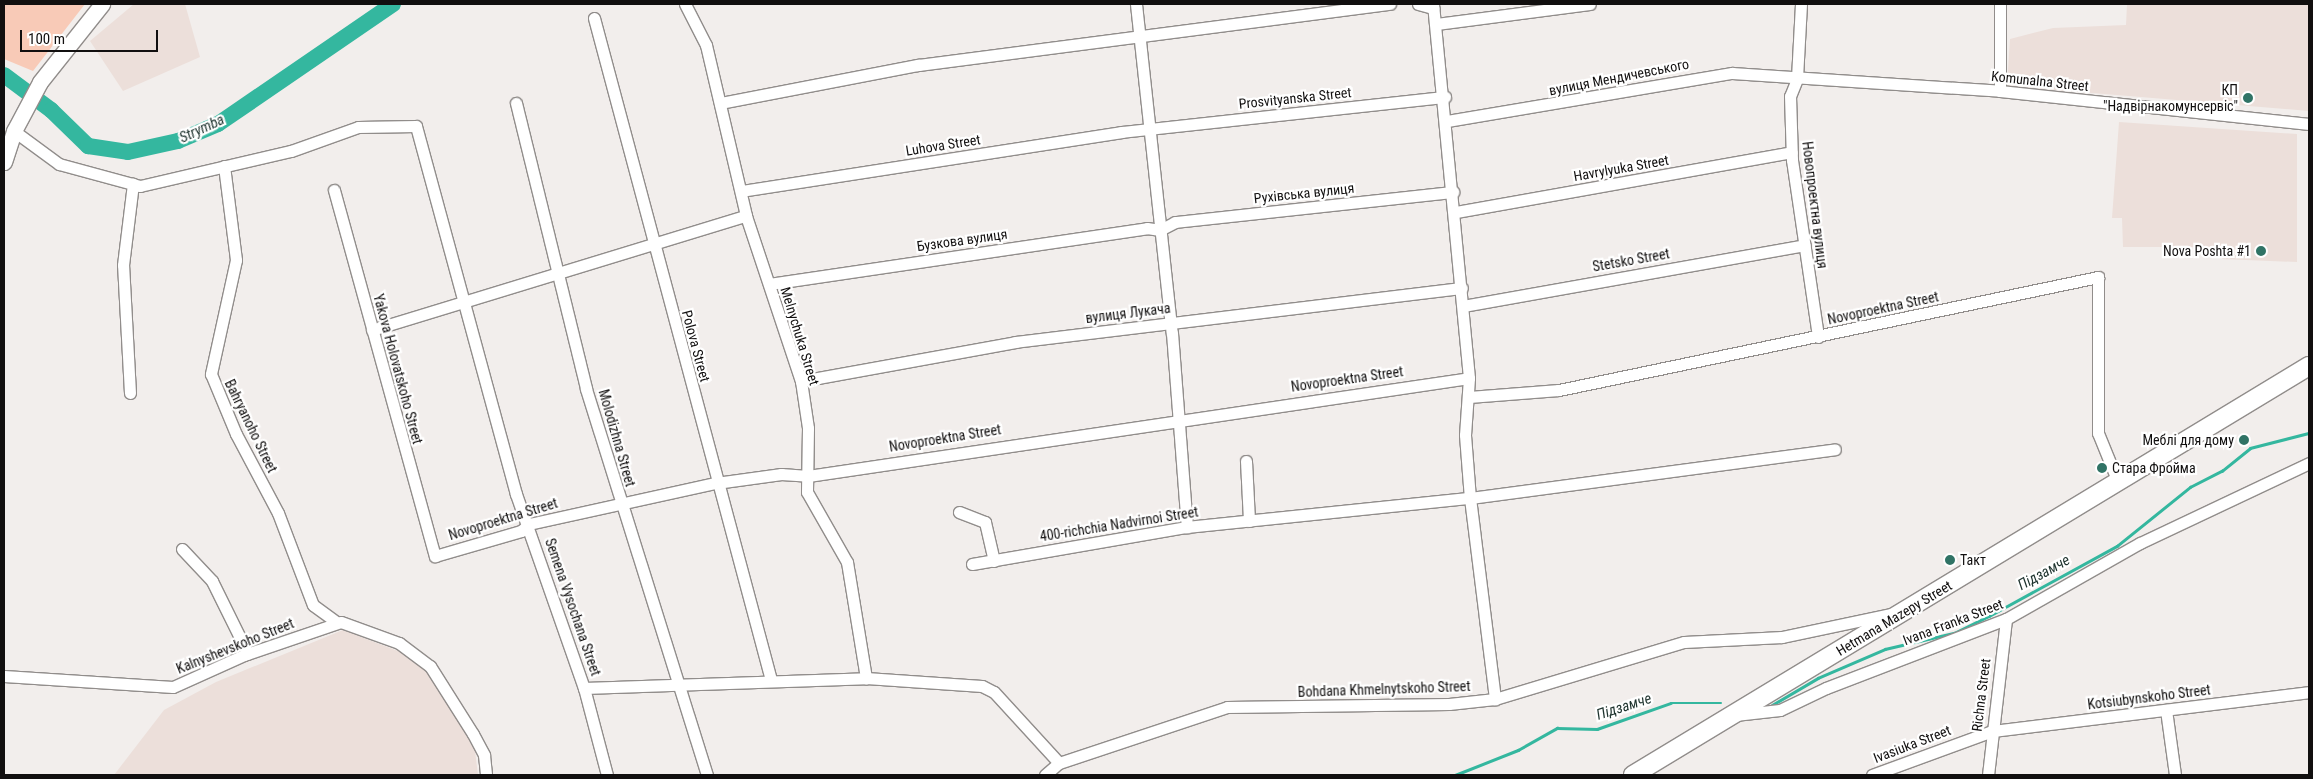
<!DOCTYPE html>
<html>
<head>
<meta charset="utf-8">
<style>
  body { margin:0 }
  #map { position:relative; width:2313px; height:779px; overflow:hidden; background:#f2eeec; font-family:"Roboto Condensed",sans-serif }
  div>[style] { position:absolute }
  .built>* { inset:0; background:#ecdfda }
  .green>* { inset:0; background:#f8cab7 }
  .stream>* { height:2.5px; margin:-1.25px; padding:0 1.25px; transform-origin:1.25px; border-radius:1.25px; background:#34b79f }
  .river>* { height:16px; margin:-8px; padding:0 8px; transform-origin:8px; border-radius:8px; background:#34b79f }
  .roads { filter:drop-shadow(1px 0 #918d8b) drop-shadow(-1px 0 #918d8b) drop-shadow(0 1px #918d8b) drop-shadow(0 -1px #918d8b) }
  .street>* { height:11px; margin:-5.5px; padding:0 5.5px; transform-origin:5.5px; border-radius:5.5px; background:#fff }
  .secondary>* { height:15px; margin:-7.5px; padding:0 7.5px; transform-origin:7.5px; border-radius:7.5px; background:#fff }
  .primary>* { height:18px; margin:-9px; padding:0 9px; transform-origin:9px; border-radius:9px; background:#fff }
  .dots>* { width:14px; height:14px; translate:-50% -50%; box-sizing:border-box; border:2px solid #fff; border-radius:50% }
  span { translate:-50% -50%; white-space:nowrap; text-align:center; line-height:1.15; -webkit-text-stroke:4.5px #fff; paint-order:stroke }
  .street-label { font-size:14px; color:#110f0f }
  .poi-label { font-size:14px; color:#110f0f }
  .right { translate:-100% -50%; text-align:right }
  .left { translate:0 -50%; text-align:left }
  .water-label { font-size:15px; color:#1d322d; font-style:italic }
  .frame { position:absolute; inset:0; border:5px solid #110f0f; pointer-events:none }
  .scale { position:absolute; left:20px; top:30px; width:138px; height:22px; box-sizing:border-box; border:2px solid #110f0f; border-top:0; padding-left:6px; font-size:15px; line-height:18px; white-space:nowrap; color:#110f0f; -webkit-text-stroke:4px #fff; paint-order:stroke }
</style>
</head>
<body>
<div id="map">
  <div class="built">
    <i style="clip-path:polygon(134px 4px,185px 4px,200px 57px,123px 91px,90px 41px)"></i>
    <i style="clip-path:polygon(2127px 4px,2309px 4px,2309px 111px,2007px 86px,2010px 39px,2053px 28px,2126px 25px)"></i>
    <i style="clip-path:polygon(2119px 122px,2297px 134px,2297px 262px,2222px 259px,2221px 247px,2123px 247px,2122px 218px,2112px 218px)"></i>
    <i style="clip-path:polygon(343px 630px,411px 656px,437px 683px,475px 751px,478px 775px,114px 775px,164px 710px,216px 682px)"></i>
  </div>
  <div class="green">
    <i style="clip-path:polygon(4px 4px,85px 4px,33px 71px,4px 59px)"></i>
  </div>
  <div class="stream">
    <i style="left:1772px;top:705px;width:53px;rotate:-30.4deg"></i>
    <i style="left:1818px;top:678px;width:73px;rotate:-23.4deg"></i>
    <i style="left:1885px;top:649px;width:71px;rotate:-13.1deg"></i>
    <i style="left:1954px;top:633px;width:39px;rotate:-26deg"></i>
    <i style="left:1989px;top:616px;width:146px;rotate:-28.7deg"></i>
    <i style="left:2117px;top:546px;width:94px;rotate:-38.9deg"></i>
    <i style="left:2190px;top:487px;width:36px;rotate:-27deg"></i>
    <i style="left:2222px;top:471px;width:36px;rotate:-39deg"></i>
    <i style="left:2250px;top:448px;width:61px;rotate:-14.3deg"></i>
    <i style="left:1455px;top:775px;width:68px;rotate:-21.6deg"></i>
    <i style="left:1518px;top:750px;width:45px;rotate:-29.4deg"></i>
    <i style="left:1557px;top:728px;width:40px;rotate:1.4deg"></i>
    <i style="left:1597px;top:729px;width:78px;rotate:-19.4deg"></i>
    <i style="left:1671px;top:703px;width:50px"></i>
  </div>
  <div class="river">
    <i style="left:4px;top:75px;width:59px;rotate:36.7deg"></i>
    <i style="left:51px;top:110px;width:52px;rotate:44.2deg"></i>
    <i style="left:88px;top:146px;width:40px;rotate:8.5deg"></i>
    <i style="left:128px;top:152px;width:51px;rotate:-12.4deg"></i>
    <i style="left:178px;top:141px;width:43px;rotate:-23deg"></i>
    <i style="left:218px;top:124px;width:212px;rotate:-34.4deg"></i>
  </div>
  <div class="roads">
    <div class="street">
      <i style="left:685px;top:4px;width:46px;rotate:62.9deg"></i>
      <i style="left:706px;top:45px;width:176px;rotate:76.8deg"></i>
      <i style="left:746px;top:216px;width:174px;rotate:71.6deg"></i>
      <i style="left:801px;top:381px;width:48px;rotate:81.5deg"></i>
      <i style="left:808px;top:428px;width:64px;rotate:90.9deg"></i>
      <i style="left:807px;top:492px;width:81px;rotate:60.3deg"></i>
      <i style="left:847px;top:562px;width:118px;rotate:80.7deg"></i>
      <i style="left:1136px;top:4px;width:331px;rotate:83.8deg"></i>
      <i style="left:1172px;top:333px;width:195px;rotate:85.6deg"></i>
      <i style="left:1418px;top:4px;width:16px;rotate:15deg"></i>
      <i style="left:1433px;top:4px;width:376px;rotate:84.5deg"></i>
      <i style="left:1469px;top:378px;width:57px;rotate:94deg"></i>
      <i style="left:1465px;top:435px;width:63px;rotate:85.5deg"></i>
      <i style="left:1470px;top:498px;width:203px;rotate:82.9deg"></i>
      <i style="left:1801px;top:4px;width:75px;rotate:93.1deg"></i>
      <i style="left:1797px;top:79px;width:18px;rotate:112deg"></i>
      <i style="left:1790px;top:96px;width:64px;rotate:88.2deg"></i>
      <i style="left:1792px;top:160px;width:179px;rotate:81.6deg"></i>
      <i style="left:2000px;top:4px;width:87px;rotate:90deg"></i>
      <i style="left:594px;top:18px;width:685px;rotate:75.03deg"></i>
      <i style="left:1436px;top:24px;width:155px;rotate:-7.4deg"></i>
      <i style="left:516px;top:103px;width:294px;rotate:76.2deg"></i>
      <i style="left:586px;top:389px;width:405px;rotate:72.6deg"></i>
      <i style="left:720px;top:103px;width:202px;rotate:-10.9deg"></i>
      <i style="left:918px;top:65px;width:476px;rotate:-7.4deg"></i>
      <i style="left:1447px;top:121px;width:289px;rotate:-9.6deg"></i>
      <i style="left:1732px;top:73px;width:269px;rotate:3.8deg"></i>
      <i style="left:2000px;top:91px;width:311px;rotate:6.1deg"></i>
      <i style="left:14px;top:131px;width:56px;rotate:36.3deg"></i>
      <i style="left:59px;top:164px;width:84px;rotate:15.2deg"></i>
      <i style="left:140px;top:186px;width:155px;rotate:-13.1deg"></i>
      <i style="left:291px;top:151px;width:71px;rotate:-19.7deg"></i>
      <i style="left:358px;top:127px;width:58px;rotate:-1deg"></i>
      <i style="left:416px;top:126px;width:381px;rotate:74.8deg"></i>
      <i style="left:516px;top:494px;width:206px;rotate:70.7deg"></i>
      <i style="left:584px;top:688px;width:282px;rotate:-2deg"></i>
      <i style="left:866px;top:678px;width:116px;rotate:3.9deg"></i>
      <i style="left:982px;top:686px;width:13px;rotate:27deg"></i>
      <i style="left:994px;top:692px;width:96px;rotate:47.5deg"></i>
      <i style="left:224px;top:166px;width:95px;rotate:82.7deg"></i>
      <i style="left:236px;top:260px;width:117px;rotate:102.4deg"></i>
      <i style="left:211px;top:374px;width:65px;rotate:67.4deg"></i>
      <i style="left:236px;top:434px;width:89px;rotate:62deg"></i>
      <i style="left:278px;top:513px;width:98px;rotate:69.2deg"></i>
      <i style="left:313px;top:605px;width:27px;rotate:36deg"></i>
      <i style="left:334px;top:190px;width:380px;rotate:74.6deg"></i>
      <i style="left:435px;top:556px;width:90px;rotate:-16.2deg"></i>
      <i style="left:521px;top:531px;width:11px;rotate:-41deg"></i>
      <i style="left:529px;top:524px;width:191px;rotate:-12.4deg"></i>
      <i style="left:716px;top:483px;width:66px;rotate:-7.9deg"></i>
      <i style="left:781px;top:474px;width:27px;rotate:4deg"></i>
      <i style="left:808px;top:476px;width:668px;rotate:-8.43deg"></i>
      <i style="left:741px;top:191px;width:385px;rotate:-8.8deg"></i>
      <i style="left:1121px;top:132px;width:326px;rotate:-6.2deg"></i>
      <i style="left:1456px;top:212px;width:341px;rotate:-10.1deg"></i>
      <i style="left:769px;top:284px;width:382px;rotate:-8.4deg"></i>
      <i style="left:1147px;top:228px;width:13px;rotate:9deg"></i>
      <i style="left:1160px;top:230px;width:17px;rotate:-28deg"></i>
      <i style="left:1175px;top:222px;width:280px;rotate:-6.2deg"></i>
      <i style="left:1463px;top:306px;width:347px;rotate:-10.1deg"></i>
      <i style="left:372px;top:330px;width:391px;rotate:-17deg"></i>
      <i style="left:801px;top:381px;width:218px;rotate:-10.3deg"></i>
      <i style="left:1015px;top:342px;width:450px;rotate:-6.9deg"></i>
      <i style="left:130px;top:393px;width:128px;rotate:-93.1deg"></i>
      <i style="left:123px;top:265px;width:82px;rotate:-83deg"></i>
      <i style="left:1469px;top:397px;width:90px;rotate:-4.4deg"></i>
      <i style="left:1559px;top:390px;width:551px;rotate:-11.84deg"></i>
      <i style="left:2098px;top:277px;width:156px;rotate:90deg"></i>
      <i style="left:2098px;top:433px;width:53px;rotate:67.8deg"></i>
      <i style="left:1246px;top:461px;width:60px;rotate:87.1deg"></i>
      <i style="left:959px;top:512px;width:28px;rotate:21deg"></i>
      <i style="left:985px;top:522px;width:40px;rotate:77deg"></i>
      <i style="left:182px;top:549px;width:44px;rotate:46.8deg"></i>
      <i style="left:212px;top:581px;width:81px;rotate:63.7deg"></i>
      <i style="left:972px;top:564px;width:218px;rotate:-9.8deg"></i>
      <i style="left:1187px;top:527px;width:284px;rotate:-5.9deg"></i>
      <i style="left:1470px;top:498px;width:368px;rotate:-7.6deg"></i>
      <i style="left:4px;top:676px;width:169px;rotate:3.7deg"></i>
      <i style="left:173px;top:687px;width:78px;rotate:-24.3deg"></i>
      <i style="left:244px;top:655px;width:102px;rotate:-18.8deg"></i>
      <i style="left:341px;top:622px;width:62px;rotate:19.9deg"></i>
      <i style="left:399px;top:643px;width:39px;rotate:37deg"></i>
      <i style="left:430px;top:666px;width:80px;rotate:57.7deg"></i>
      <i style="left:473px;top:734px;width:24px;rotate:62deg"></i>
      <i style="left:484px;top:755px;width:20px;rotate:84deg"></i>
      <i style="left:584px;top:688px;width:90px;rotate:75.2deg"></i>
      <i style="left:2166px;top:710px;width:66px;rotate:82.1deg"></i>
      <i style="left:1735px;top:715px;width:45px;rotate:-6.3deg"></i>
      <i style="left:1780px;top:710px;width:51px;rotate:-25.6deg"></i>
      <i style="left:1826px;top:688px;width:193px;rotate:-21deg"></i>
      <i style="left:2006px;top:619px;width:154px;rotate:-29.6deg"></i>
      <i style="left:2140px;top:543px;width:187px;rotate:-25.3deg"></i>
      <i style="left:1045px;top:775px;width:18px;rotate:-41deg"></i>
      <i style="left:1059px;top:763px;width:177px;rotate:-18.4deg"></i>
      <i style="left:1227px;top:707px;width:222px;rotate:-0.8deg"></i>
      <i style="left:1449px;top:704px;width:46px;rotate:-6.2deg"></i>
      <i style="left:1495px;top:699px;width:197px;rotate:-16.8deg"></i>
      <i style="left:1684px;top:642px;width:98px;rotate:-2.9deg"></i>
      <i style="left:1782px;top:637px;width:111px;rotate:-11.9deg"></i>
      <i style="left:1872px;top:775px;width:128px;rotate:-20.1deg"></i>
      <i style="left:1992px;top:731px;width:319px;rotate:-7deg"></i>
      <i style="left:1988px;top:775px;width:157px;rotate:-83.4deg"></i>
    </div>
    <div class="secondary">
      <i style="left:4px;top:162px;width:33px;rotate:-72deg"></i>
      <i style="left:14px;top:131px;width:55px;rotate:-62deg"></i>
      <i style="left:40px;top:82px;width:100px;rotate:-51.5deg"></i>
    </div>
    <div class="primary">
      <i style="left:1633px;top:775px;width:790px;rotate:-31.18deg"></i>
    </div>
  </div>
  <div class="dots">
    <i style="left:2248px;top:98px;background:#307365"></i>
    <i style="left:2261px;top:251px;background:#307365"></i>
    <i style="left:2244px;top:440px;background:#307365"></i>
    <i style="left:2102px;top:468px;background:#307365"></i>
    <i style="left:1950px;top:560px;background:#307365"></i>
  </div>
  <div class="street-label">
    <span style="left:1619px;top:77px;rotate:-11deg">вулиця Мендичевського</span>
    <span style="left:2040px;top:81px;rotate:6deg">Komunalna Street</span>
    <span style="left:1295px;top:98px;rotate:-6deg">Prosvityanska Street</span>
    <span style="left:943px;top:145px;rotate:-9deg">Luhova Street</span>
    <span style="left:1621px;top:168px;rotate:-10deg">Havrylyuka Street</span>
    <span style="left:1304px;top:193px;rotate:-6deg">Рухівська вулиця</span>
    <span style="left:1815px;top:205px;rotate:83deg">Новопроектна вулиця</span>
    <span style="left:962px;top:240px;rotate:-8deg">Бузкова вулиця</span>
    <span style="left:1631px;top:260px;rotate:-10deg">Stetsko Street</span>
    <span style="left:1883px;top:308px;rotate:-12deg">Novoproektna Street</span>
    <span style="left:1128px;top:313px;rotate:-7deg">вулиця Лукача</span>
    <span style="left:800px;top:336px;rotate:73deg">Melnychuka Street</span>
    <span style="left:696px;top:346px;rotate:75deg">Polova Street</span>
    <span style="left:398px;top:369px;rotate:75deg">Yakova Holovatskoho Street</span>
    <span style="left:1347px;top:379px;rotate:-8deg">Novoproektna Street</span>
    <span style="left:251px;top:426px;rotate:64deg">Bahryanoho Street</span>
    <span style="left:617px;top:438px;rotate:74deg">Molodizhna Street</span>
    <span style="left:945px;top:438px;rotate:-9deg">Novoproektna Street</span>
    <span style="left:503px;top:519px;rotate:-17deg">Novoproektna Street</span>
    <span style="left:1119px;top:524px;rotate:-9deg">400-richchia Nadvirnoi Street</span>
    <span style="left:573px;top:607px;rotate:71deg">Semena Vysochana Street</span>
    <span style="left:1894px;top:618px;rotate:-31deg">Hetmana Mazepy Street</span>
    <span style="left:1953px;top:622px;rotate:-21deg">Ivana Franka Street</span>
    <span style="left:235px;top:646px;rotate:-22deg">Kalnyshevskoho Street</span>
    <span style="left:1384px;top:689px;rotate:-2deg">Bohdana Khmelnytskoho Street</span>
    <span style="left:1981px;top:695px;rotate:-83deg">Richna Street</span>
    <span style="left:2149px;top:697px;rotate:-7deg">Kotsiubynskoho Street</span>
    <span style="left:1912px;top:744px;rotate:-21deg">Ivasiuka Street</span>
  </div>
  <div class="poi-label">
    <span class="right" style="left:2238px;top:98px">КП<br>"Надвірнакомунсервіс"</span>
    <span class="right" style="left:2251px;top:251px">Nova Poshta #1</span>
    <span class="right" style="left:2234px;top:440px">Меблі для дому</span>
    <span class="left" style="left:2112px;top:468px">Стара Фройма</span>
    <span class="left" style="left:1960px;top:560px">Такт</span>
  </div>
  <div class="water-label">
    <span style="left:202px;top:129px;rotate:-25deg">Strymba</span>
    <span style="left:2044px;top:573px;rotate:-29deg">Підзамче</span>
    <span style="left:1624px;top:707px;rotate:-18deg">Підзамче</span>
  </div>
  <div class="frame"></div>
  <div class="scale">100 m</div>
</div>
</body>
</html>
